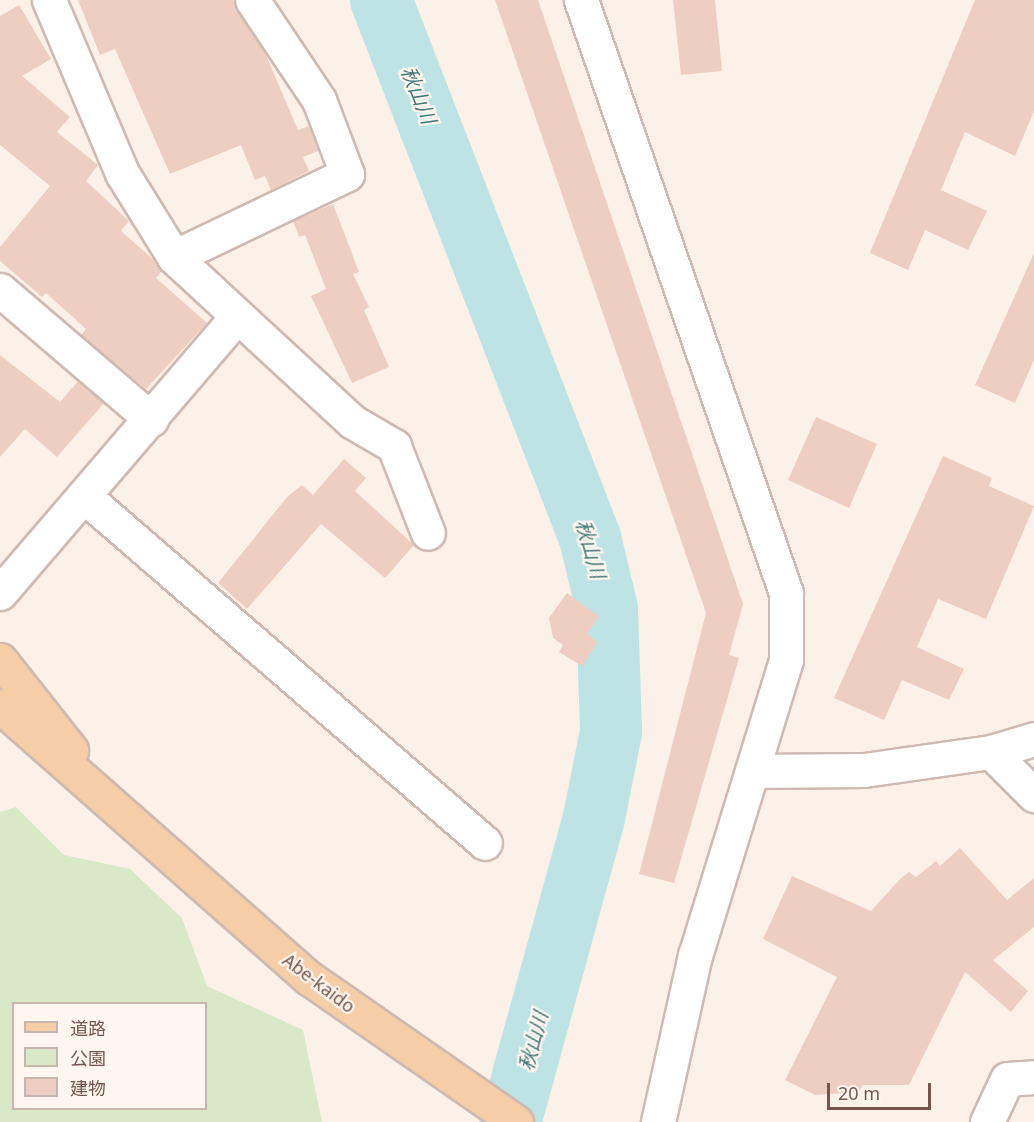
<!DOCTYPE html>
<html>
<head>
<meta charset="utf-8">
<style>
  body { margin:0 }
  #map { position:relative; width:1034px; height:1122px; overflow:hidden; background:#fbf1e8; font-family:"Noto Sans","Noto Sans JP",sans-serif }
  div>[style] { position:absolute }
  .green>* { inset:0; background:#d9e8c7 }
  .river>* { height:62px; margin:-31px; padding:0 31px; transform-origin:31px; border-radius:31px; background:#bee3e4 }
  .building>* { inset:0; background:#efcec2 }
  .roads { filter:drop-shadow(2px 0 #cebab2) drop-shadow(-2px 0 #cebab2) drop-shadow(0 2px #cebab2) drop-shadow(0 -2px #cebab2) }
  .minor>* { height:33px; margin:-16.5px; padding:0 16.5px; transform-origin:16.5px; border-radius:16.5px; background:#fff }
  .major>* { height:33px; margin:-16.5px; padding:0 16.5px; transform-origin:16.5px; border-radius:16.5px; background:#f5cda6 }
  span { translate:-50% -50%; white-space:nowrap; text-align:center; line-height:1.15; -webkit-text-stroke:4.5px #fef6ef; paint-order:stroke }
  .street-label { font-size:18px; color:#74564e }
  .water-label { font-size:20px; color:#427678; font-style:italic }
  .legend { position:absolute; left:12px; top:1002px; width:195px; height:108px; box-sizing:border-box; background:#fef6ef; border:2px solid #c7b6af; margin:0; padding:8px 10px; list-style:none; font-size:18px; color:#74564e }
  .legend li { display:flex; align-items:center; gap:12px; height:30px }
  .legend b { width:30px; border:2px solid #c7b6af }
  .scale { position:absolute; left:827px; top:1083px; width:104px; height:27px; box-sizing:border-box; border:3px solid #74564e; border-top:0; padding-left:8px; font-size:18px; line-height:21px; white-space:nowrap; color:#74564e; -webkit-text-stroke:4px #fef6ef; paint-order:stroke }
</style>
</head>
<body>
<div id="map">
  <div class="green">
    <i style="clip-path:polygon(evenodd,16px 807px,64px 855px,130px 869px,182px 918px,207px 986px,303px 1030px,322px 1122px,0 1122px,0 812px,16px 807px,14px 1004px,206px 1004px,206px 1108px,14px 1108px,14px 1004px)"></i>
  </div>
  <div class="river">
    <i style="left:381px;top:0;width:577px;rotate:68.77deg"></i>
    <i style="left:590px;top:538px;width:73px;rotate:76.5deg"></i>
    <i style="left:607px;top:609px;width:123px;rotate:88.1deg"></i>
    <i style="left:611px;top:732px;width:88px;rotate:101.2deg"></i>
    <i style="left:594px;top:818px;width:315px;rotate:105.4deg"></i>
  </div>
  <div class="building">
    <i style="clip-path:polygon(78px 0,233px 0,266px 55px,298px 130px,309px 126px,318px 151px,303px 157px,309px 171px,271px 190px,265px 176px,255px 180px,241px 145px,170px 174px,115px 49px,100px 55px)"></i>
    <i style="clip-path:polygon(495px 0,538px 0,743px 604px,729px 655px,739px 658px,674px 883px,639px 874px,706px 613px)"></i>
    <i style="clip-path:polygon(673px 0,715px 0,722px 71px,681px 75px)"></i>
    <i style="clip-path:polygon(975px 0,1034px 0,1034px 111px,1015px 156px,965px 132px,941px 190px,987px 211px,968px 250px,925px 230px,908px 270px,870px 253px)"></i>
    <i style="clip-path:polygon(19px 5px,51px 59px,22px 76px,70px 117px,57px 132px,98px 165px,86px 181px,129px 221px,121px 231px,154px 260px,162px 271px,156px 278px,207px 323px,146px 389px,81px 335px,86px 329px,46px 293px,42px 297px,0 261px,0 247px,50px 186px,0 145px,0 16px)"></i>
    <i style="clip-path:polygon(333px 204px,359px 272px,353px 274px,369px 307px,364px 310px,389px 367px,352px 383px,311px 296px,326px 289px,305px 235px,299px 237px,293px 221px)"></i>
    <i style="clip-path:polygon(1034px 253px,1034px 360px,1015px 403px,975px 385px)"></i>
    <i style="clip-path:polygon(0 355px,60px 402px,78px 381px,104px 403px,57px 457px,25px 429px,0 457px)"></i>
    <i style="clip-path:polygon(816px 417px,877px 444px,849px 508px,788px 480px)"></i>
    <i style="clip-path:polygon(943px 456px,992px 478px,989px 486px,1034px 506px,986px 619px,938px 599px,917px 647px,964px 669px,949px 700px,902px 680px,884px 720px,834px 698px)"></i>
    <i style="clip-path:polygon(344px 459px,366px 478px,355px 491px,414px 545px,385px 578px,321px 524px,247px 609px,218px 583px,287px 497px,302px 485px,313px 495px)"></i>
    <i style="clip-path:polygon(567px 593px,599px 616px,587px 634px,598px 642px,582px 666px,559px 652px,563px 645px,553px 638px,549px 618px)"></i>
    <i style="clip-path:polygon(960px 848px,1007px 900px,1034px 878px,1034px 927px,993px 960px,1028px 991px,1011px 1012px,965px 972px,909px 1085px,863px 1085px,859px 1092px,815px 1095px,785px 1080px,837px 977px,763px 939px,792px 876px,871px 911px,901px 878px,909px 872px,916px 877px,936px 861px,940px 866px)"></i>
  </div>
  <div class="roads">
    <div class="minor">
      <i style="left:49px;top:0;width:188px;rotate:67.1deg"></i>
      <i style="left:122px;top:173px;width:99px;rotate:58.2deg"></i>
      <i style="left:174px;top:257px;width:243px;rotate:42.7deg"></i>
      <i style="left:353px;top:422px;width:48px;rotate:30.3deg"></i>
      <i style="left:394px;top:446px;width:93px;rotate:68.7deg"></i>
      <i style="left:581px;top:0;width:627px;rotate:70.93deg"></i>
      <i style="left:786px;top:593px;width:67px;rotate:90deg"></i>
      <i style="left:786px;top:660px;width:309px;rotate:107.1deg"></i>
      <i style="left:695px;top:955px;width:171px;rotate:102.5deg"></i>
      <i style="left:174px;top:257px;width:192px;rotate:-25.6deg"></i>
      <i style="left:347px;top:174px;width:79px;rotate:-110.7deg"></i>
      <i style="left:319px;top:100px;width:120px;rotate:-123.8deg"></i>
      <i style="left:0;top:290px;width:199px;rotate:40.5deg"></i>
      <i style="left:84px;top:496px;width:530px;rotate:40.87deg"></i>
      <i style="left:0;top:593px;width:362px;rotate:-49.4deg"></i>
      <i style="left:991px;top:752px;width:61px;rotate:45deg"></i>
      <i style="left:752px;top:771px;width:112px;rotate:-0.5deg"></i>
      <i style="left:864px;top:770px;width:128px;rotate:-8.1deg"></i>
      <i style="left:991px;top:752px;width:45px;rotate:-16.8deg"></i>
      <i style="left:987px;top:1122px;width:47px;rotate:-65.1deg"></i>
      <i style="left:1007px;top:1079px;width:27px;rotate:-4deg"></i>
    </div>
    <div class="major">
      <i style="left:0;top:660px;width:115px;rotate:51.7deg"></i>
      <i style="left:0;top:706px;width:412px;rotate:41.4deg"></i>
      <i style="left:309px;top:978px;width:252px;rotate:34.8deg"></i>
    </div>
  </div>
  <div class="street-label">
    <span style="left:319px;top:983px;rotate:37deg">Abe-kaido</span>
  </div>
  <div class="water-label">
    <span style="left:419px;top:95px;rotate:68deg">秋山川</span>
    <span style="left:591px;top:549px;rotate:74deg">秋山川</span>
    <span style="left:533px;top:1041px;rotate:-75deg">秋山川</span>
  </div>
  <ul class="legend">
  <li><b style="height:8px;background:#f5cda6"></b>道路</li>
  <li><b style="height:16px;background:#d9e8c7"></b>公園</li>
  <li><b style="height:16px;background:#efcec2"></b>建物</li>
  </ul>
  <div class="scale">20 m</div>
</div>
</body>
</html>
